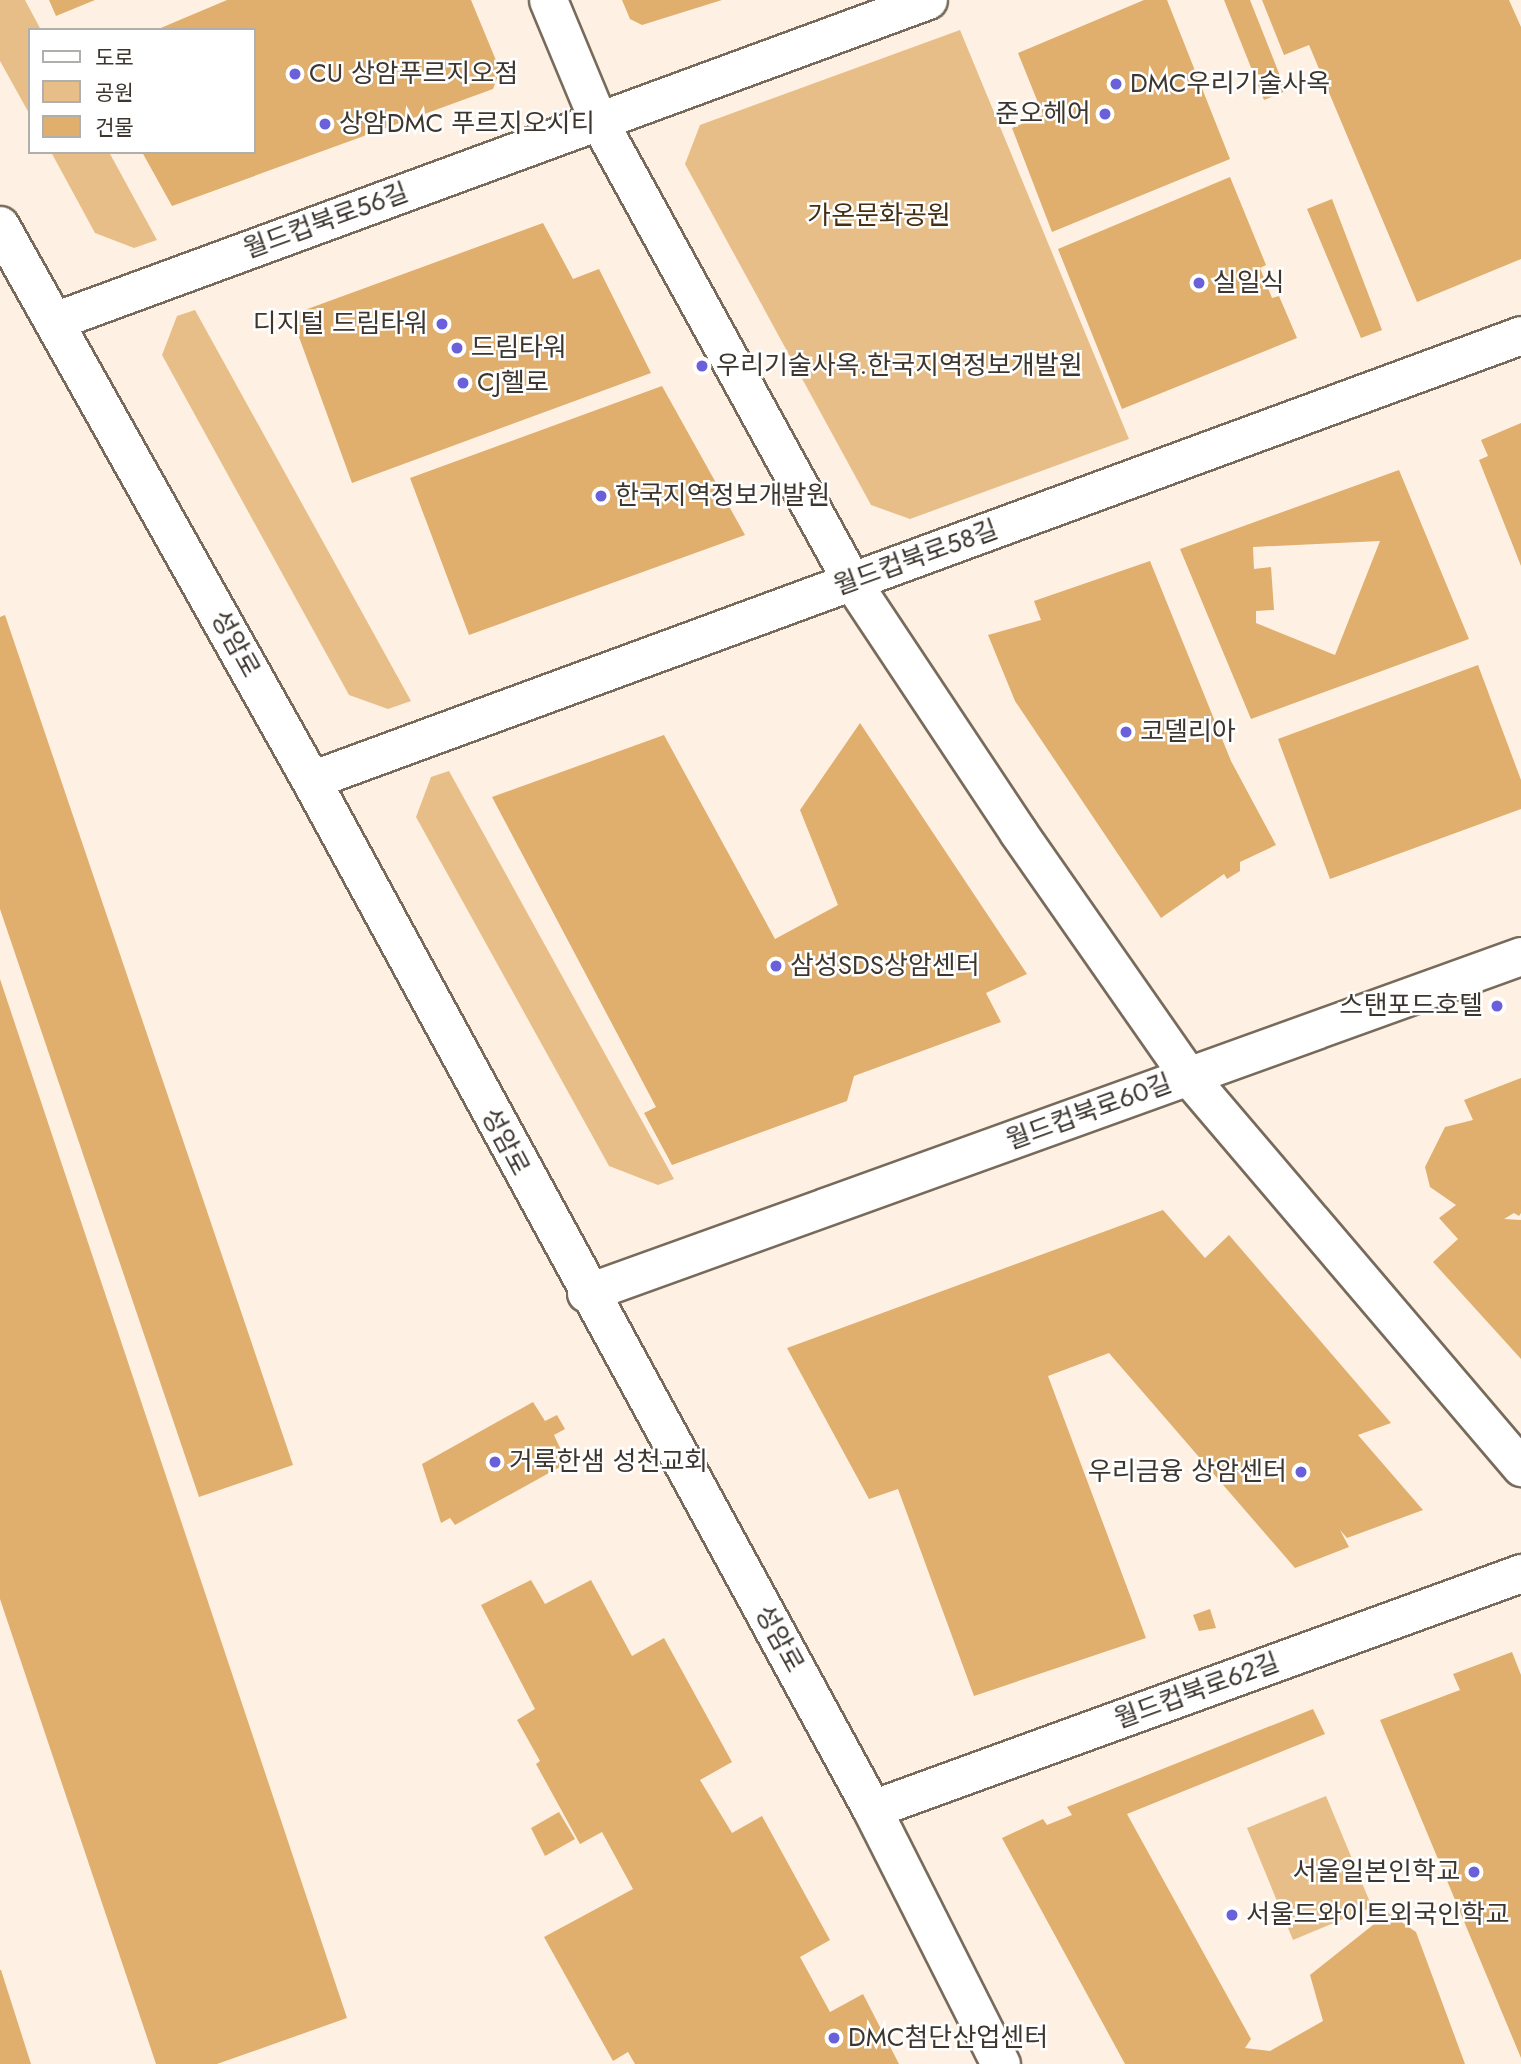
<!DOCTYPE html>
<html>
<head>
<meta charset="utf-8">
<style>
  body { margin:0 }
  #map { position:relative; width:1521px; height:2064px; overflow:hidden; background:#fef1e3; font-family:Jost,"Noto Sans KR",sans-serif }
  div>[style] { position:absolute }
  .green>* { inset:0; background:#e8be88 }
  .building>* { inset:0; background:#e0ae6d }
  .roads { filter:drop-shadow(2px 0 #786b5b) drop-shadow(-2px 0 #786b5b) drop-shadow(0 2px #786b5b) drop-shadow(0 -2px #786b5b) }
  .minor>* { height:37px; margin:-18.5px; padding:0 18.5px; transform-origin:18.5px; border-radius:18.5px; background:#fff }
  .secondary>* { height:38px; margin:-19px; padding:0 19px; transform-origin:19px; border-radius:19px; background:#fff }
  .dots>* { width:19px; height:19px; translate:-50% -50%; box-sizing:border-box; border:4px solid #fff; border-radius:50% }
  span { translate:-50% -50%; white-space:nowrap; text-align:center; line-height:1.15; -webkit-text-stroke:5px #fff; paint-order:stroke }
  .poi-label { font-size:26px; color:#3c362f }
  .left { translate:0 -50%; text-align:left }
  .right { translate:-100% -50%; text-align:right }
  .park-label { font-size:26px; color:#442f12 }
  .street-label { font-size:26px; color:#3c362f }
  .legend { position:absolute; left:28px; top:28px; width:228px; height:126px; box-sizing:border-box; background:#fff; border:2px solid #b1afac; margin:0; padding:9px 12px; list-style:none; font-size:21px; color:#3c362f }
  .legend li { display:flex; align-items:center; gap:14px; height:35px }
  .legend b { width:35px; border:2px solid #b1afac }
</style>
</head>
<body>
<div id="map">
  <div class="green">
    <i style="clip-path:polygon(0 0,25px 0,41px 30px,30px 30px,30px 115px,0 61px)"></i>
    <i style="clip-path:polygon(960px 30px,1129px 439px,910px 519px,871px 505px,685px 164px,700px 125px)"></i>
    <i style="clip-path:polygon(51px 152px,109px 152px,157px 240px,134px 248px,95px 233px)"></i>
    <i style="clip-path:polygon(195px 310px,411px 701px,388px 709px,349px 695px,162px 355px,177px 316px)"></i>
    <i style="clip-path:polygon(449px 771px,674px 1179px,658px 1185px,609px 1166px,416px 817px,431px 777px)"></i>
    <i style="clip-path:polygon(1326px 1796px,1372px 1907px,1293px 1940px,1247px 1828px)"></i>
  </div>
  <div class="building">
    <i style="clip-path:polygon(49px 0,95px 0,56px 16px)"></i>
    <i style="clip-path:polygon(227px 0,471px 0,500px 70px,493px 89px,172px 206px,142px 152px,254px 152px,254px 30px,156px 30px)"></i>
    <i style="clip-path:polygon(622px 0,722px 0,642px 25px,630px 19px)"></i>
    <i style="clip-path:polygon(1144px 0,1167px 0,1230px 159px,1052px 232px,1012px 128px,1043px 115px,1018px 53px)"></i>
    <i style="clip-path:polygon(1224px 0,1250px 0,1286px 91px,1264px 100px)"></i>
    <i style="clip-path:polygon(1262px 0,1509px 0,1521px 27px,1521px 259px,1417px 302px,1309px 45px,1284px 55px)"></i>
    <i style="clip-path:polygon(1230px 177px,1266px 265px,1260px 268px,1272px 298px,1279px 296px,1297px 338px,1122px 409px,1058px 249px)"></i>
    <i style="clip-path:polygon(1332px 199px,1382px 330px,1361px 338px,1307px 209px)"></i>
    <i style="clip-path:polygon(543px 223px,573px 279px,599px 269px,651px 373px,352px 483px,291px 315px)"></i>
    <i style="clip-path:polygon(662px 386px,745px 535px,469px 635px,410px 478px)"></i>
    <i style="clip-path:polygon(1521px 423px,1521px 566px,1479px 460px,1488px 456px,1481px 440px)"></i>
    <i style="clip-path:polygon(evenodd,1399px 470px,1469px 639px,1251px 719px,1180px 549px,1399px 470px,1380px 541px,1335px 655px,1256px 623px,1256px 611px,1274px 610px,1271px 567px,1254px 569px,1253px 547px,1380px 541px)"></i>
    <i style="clip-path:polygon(1150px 561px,1231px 761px,1276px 845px,1240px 862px,1240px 871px,1227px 879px,1224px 874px,1161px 918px,1015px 701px,988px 635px,1041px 620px,1034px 601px)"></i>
    <i style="clip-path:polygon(5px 615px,293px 1465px,199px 1497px,0 909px,0 617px)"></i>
    <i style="clip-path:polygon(1478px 665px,1521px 780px,1521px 809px,1330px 879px,1278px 739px)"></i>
    <i style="clip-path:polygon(860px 723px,1027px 974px,986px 993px,1001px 1022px,854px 1076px,847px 1101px,672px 1165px,644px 1113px,656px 1107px,492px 797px,664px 735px,775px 939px,838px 905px,800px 810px)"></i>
    <i style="clip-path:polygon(0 979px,347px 2018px,217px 2064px,156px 2064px,0 1599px)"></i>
    <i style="clip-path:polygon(1521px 1078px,1521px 1213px,1519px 1216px,1514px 1213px,1504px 1219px,1521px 1220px,1521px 1359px,1433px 1262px,1458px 1239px,1439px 1218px,1456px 1205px,1430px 1187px,1425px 1167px,1445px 1127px,1473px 1120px,1464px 1100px)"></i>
    <i style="clip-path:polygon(1163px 1210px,1205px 1258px,1229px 1235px,1391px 1423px,1358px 1435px,1423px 1510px,1347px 1538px,1340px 1530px,1349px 1547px,1295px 1568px,1109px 1353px,1048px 1376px,1146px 1638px,974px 1696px,898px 1489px,869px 1499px,787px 1348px)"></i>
    <i style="clip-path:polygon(533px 1402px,545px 1421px,557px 1415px,565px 1429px,554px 1435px,567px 1463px,455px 1525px,450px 1518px,441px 1523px,422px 1464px)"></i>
    <i style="clip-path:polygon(531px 1580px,545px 1604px,591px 1580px,632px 1656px,664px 1638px,732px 1762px,700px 1780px,732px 1833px,762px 1816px,830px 1940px,800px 1957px,830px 2012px,863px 1994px,899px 2064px,635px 2064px,628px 2052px,613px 2061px,544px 1937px,633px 1889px,602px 1832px,580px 1844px,536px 1764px,540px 1761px,517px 1720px,535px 1709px,481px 1605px)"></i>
    <i style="clip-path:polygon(1210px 1609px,1216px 1628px,1199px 1631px,1193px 1615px)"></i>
    <i style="clip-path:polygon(1512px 1652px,1521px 1675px,1521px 2058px,1380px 1720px,1460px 1690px,1453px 1674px)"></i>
    <i style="clip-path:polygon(1313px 1709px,1325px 1734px,1127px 1814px,1251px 2039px,1245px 2048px,1270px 2051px,1323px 2021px,1310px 1975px,1388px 1913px,1416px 1932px,1465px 2064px,1125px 2064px,1002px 1838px,1043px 1819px,1047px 1825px,1072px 1815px,1067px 1807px)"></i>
    <i style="clip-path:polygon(559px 1812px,575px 1839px,545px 1856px,531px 1828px)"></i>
    <i style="clip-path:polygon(0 1970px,1px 1970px,31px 2064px,0 2064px)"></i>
  </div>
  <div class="roads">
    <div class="minor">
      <i style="left:548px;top:0;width:130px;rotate:67.4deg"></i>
      <i style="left:598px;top:120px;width:527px;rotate:61.2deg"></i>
      <i style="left:852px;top:582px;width:300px;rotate:56.4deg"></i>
      <i style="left:1018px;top:832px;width:297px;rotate:55.1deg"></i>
      <i style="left:1188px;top:1076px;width:514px;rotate:49.58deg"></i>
      <i style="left:54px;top:321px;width:931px;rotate:-20.17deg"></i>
      <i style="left:311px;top:780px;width:1289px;rotate:-20.19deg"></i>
      <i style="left:586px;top:1293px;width:994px;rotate:-19.82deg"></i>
      <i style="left:872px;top:1809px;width:691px;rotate:-19.98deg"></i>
    </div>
    <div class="secondary">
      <i style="left:0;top:226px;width:635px;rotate:60.69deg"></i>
      <i style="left:311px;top:780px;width:1172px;rotate:61.4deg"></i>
      <i style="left:872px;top:1809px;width:286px;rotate:63.2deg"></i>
    </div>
  </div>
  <div class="dots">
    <i style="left:295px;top:74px;background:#6a60da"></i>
    <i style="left:1116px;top:84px;background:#6a60da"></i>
    <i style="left:1105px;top:114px;background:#6a60da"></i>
    <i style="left:325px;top:124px;background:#6a60da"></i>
    <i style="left:1199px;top:283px;background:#6a60da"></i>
    <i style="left:442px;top:324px;background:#6a60da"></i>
    <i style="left:457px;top:348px;background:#6a60da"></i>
    <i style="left:702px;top:366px;background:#6a60da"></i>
    <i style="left:463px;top:383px;background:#6a60da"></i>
    <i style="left:601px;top:496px;background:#6a60da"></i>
    <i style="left:1126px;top:732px;background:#6a60da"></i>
    <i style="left:776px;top:966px;background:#6a60da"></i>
    <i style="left:1497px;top:1006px;background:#6a60da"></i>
    <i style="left:495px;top:1462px;background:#6a60da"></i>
    <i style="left:1301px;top:1472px;background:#6a60da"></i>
    <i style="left:1474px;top:1872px;background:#6a60da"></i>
    <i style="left:1232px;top:1915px;background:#6a60da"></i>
    <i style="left:834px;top:2038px;background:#6a60da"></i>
  </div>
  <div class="poi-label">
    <span class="left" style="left:309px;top:74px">CU 상암푸르지오점</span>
    <span class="left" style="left:1130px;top:84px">DMC우리기술사옥</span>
    <span class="right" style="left:1091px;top:114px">준오헤어</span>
    <span class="left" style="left:339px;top:124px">상암DMC 푸르지오시티</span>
    <span class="left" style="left:1213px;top:283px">실일식</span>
    <span class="right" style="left:428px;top:324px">디지털 드림타워</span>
    <span class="left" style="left:471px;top:348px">드림타워</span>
    <span class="left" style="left:716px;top:366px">우리기술사옥.한국지역정보개발원</span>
    <span class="left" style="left:477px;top:383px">CJ헬로</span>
    <span class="left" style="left:615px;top:496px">한국지역정보개발원</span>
    <span class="left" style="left:1140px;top:732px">코델리아</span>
    <span class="left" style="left:790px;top:966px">삼성SDS상암센터</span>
    <span class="right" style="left:1483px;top:1006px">스탠포드호텔</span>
    <span class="left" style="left:509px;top:1462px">거룩한샘 성천교회</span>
    <span class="right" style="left:1287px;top:1472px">우리금융 상암센터</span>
    <span class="right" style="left:1460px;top:1872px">서울일본인학교</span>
    <span class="left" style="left:1246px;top:1915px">서울드와이트외국인학교</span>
    <span class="left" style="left:848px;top:2038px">DMC첨단산업센터</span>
  </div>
  <div class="park-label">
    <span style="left:879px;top:216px">가온문화공원</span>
  </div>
  <div class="street-label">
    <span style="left:326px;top:221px;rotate:-20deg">월드컵북로56길</span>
    <span style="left:916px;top:558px;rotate:-20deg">월드컵북로58길</span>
    <span style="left:235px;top:644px;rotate:61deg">성암로</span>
    <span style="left:1089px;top:1112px;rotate:-20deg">월드컵북로60길</span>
    <span style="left:505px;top:1142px;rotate:62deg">성암로</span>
    <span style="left:779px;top:1639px;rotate:61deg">성암로</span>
    <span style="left:1197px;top:1691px;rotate:-20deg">월드컵북로62길</span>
  </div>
  <ul class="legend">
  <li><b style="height:9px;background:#fff"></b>도로</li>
  <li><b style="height:19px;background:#e8be88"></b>공원</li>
  <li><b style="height:19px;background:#e0ae6d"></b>건물</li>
  </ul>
</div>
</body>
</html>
